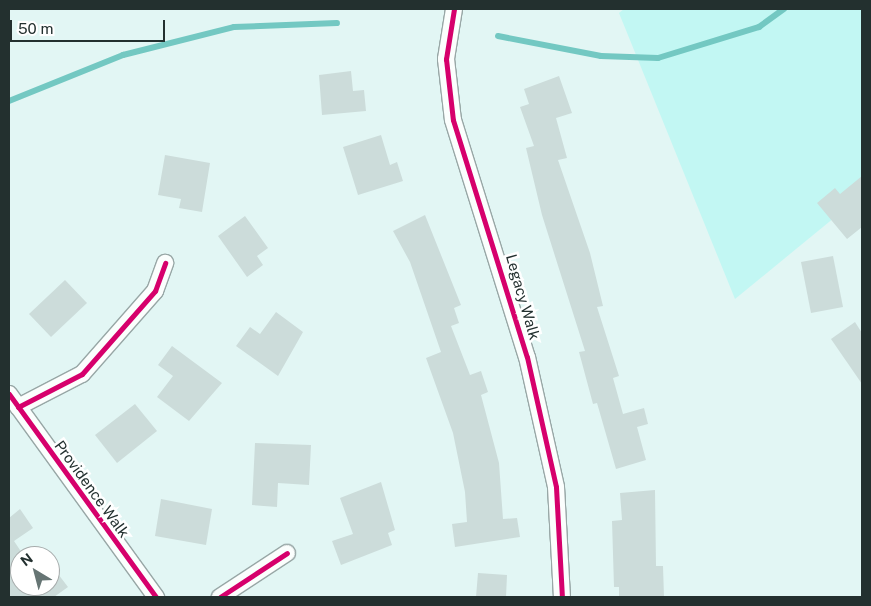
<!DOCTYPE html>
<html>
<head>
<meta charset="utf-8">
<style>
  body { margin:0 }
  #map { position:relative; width:871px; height:606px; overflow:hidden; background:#e2f6f4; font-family:"Public Sans",sans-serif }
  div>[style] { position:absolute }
  .green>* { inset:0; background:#c2f7f3 }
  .stream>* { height:6px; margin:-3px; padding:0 3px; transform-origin:3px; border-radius:3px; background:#73c8c2 }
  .building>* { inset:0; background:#ccdcda }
  .roads { filter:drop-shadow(1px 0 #98a7a6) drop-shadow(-1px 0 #98a7a6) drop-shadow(0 1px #98a7a6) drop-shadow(0 -1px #98a7a6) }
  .minor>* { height:16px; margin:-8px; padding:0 8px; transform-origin:8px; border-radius:8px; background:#fbfefd }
  .cycleway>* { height:5px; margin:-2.5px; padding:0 2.5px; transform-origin:2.5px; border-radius:2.5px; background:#d6006c }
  span { translate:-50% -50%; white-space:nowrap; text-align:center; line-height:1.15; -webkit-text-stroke:5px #fff; paint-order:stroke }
  .street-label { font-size:15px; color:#23302f }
  .frame { position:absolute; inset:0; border:10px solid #23302f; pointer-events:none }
  .north { position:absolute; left:10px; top:546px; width:50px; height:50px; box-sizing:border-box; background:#fff; border:1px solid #a7acac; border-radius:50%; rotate:323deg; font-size:14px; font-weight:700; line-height:20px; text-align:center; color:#23302f }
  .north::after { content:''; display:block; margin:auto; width:18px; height:22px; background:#667574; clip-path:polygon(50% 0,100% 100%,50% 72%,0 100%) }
  .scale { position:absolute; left:10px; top:20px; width:155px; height:22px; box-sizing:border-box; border:2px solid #23302f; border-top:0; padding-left:6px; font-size:15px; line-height:18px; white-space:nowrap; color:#23302f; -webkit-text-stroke:4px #fff; paint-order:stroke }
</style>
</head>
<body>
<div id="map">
  <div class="green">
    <i style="clip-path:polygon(624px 9px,862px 9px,862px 195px,735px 299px,619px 13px)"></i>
  </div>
  <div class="stream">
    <i style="left:498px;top:36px;width:105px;rotate:11deg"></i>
    <i style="left:601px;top:56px;width:57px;rotate:2deg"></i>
    <i style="left:658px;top:58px;width:106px;rotate:-17.1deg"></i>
    <i style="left:759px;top:27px;width:31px;rotate:-36deg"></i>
    <i style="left:9px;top:101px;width:123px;rotate:-22deg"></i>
    <i style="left:123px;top:55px;width:114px;rotate:-14.2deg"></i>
    <i style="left:234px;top:27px;width:103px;rotate:-2.2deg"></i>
  </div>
  <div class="building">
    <i style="clip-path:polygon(351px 71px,353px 91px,364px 90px,366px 111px,322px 115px,319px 75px)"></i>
    <i style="clip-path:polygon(559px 76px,572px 113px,556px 118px,567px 158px,558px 160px,590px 253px,603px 306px,597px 307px,619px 376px,613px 378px,623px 414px,644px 408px,648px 424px,637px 427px,646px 460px,616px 469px,597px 403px,593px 404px,579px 352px,585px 351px,542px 215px,526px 148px,534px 146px,520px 107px,529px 104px,524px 89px)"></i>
    <i style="clip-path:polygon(381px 135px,390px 165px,397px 162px,403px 181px,358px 195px,343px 147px)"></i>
    <i style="clip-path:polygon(165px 155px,210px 163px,202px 212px,179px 208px,181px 199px,158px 195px)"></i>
    <i style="clip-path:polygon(862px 176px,862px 227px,847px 239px,817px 203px,835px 188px,840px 194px)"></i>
    <i style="clip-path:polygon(425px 215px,461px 305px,454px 308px,459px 323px,451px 326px,470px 375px,481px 371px,488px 392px,481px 395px,499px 463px,503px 519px,517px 518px,520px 537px,455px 547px,452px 524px,467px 522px,465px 492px,453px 433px,426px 358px,441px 352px,410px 262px,393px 231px)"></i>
    <i style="clip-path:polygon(245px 216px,268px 248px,257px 256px,263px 265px,247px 277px,218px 236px)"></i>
    <i style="clip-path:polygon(833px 256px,843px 307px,811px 313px,801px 262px)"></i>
    <i style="clip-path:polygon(65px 280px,87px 303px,51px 337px,29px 314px)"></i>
    <i style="clip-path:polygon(276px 312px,303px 332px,278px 376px,236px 346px,250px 327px,260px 334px)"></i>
    <i style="clip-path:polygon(855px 322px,862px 333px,862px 384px,831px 339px)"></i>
    <i style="clip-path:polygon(172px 346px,222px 383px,189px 421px,157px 397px,173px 376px,158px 365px)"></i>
    <i style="clip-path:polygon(135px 404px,157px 431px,117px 463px,95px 435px)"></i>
    <i style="clip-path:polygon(255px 443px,311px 445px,309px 485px,278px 483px,277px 507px,252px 505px)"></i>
    <i style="clip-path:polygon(381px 482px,395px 530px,388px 533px,392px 545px,341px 565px,332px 541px,353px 534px,340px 498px)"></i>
    <i style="clip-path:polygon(655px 490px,656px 566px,663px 566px,664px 597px,619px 597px,619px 587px,614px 587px,612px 521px,622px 520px,620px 493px)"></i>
    <i style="clip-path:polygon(161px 499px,212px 509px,206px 545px,155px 536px)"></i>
    <i style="clip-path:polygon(20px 509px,33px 528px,14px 541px,24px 556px,20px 556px,20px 586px,50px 586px,50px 574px,55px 570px,68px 587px,54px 597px,9px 597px,9px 518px)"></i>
    <i style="clip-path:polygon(478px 573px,507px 575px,506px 597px,476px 597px)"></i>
  </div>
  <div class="roads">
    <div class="minor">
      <i style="left:454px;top:9px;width:51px;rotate:99.1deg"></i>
      <i style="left:446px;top:59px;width:61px;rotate:83.5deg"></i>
      <i style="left:453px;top:120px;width:248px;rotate:72.7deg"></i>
      <i style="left:527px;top:357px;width:133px;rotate:77.4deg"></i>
      <i style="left:556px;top:487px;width:110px;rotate:86.9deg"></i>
      <i style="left:9px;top:394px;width:251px;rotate:54.1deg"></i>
      <i style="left:18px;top:407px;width:72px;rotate:-27.3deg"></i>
      <i style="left:82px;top:374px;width:111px;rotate:-48.7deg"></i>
      <i style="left:155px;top:291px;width:30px;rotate:-70deg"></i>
      <i style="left:220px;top:597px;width:80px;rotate:-33.3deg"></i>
    </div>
  </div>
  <div class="cycleway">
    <i style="left:454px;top:9px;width:51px;rotate:99.1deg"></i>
    <i style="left:446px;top:59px;width:61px;rotate:83.5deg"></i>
    <i style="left:453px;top:120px;width:248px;rotate:72.7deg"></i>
    <i style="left:527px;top:357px;width:133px;rotate:77.4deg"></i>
    <i style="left:556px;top:487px;width:110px;rotate:86.9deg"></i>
    <i style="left:9px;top:394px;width:251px;rotate:54.1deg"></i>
    <i style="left:18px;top:407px;width:72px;rotate:-27.3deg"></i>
    <i style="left:82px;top:374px;width:111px;rotate:-48.7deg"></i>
    <i style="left:155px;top:291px;width:30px;rotate:-70deg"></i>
    <i style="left:220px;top:597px;width:80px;rotate:-33.3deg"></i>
  </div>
  <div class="street-label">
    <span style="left:523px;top:297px;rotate:74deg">Legacy Walk</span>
    <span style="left:92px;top:489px;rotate:54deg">Providence Walk</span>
  </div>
  <div class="frame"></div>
  <div class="north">N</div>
  <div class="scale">50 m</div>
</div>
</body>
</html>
